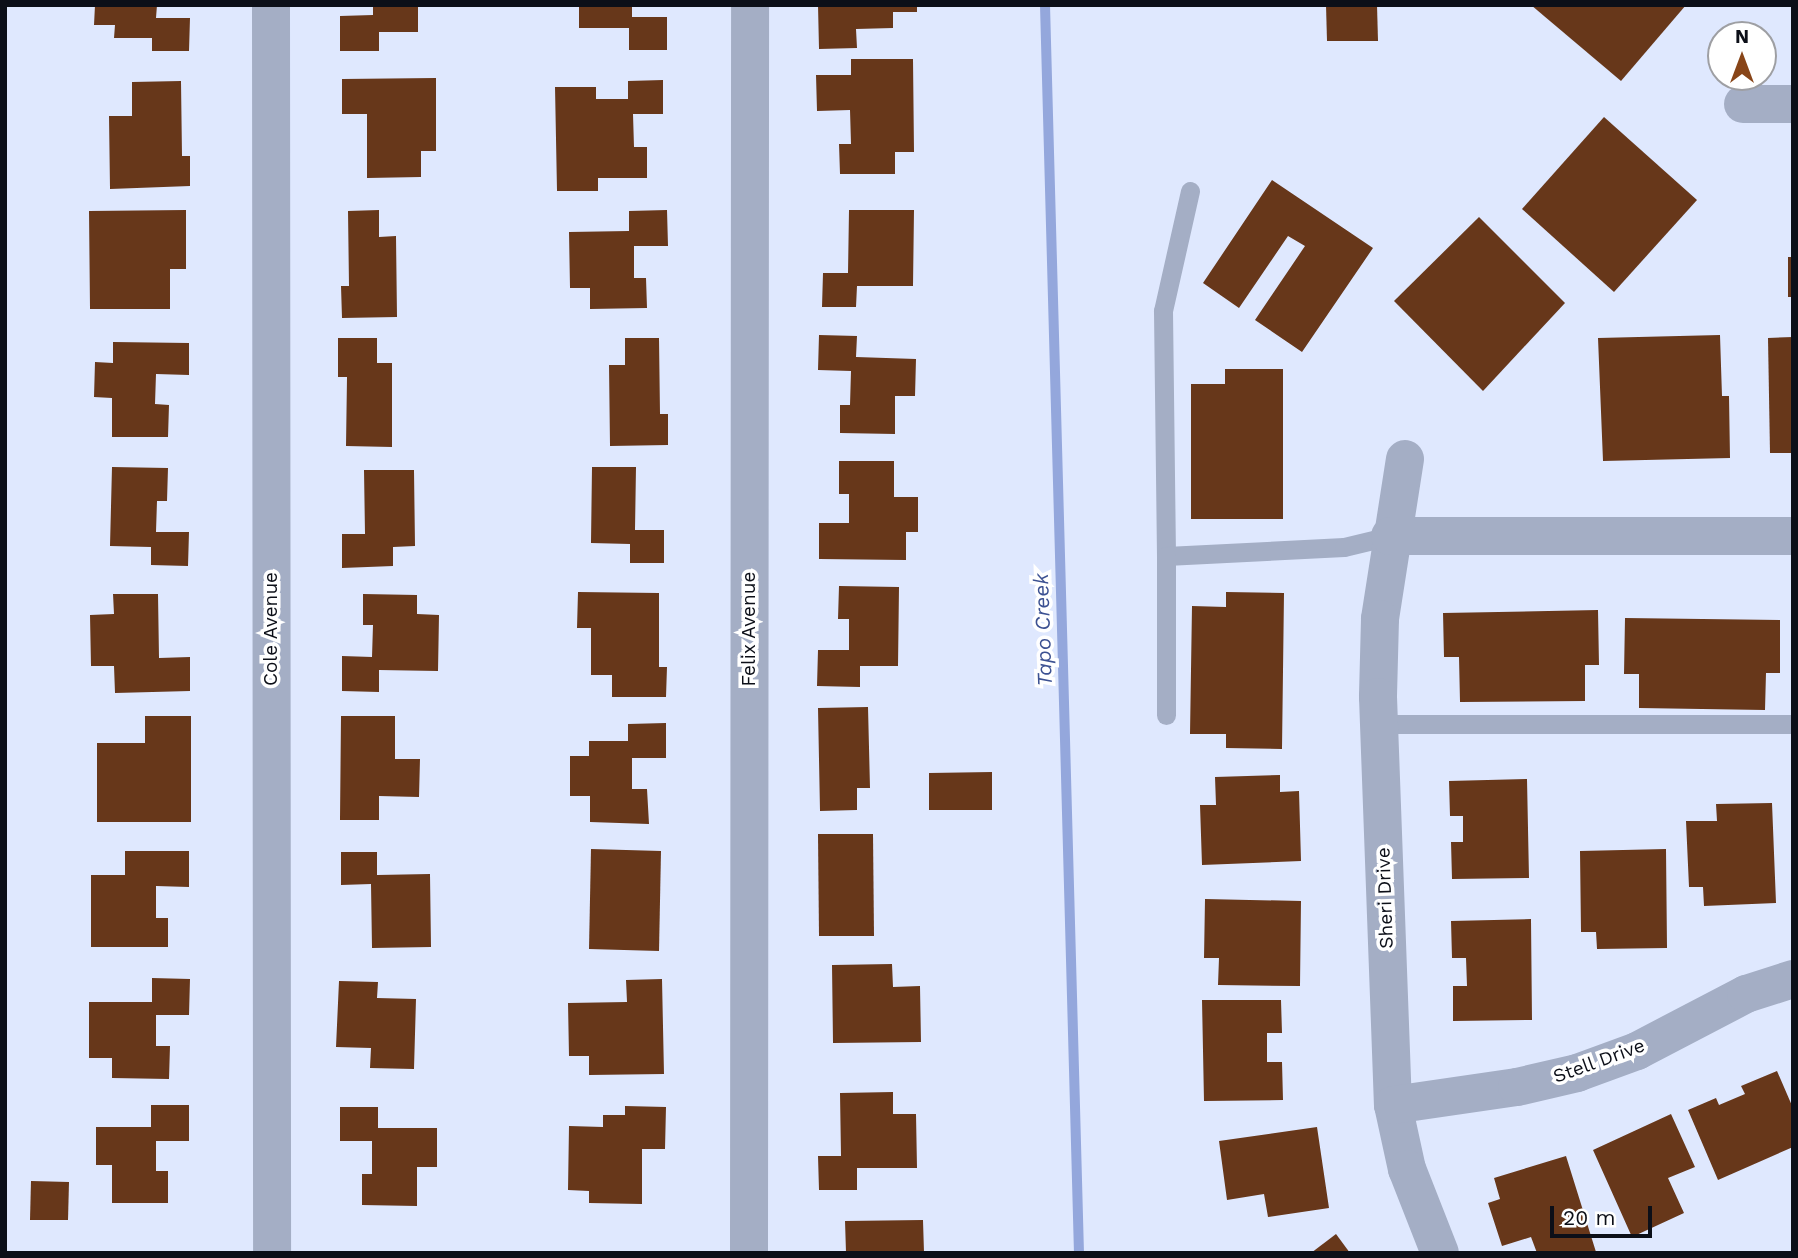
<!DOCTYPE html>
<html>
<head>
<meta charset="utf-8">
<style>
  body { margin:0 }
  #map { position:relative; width:1798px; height:1258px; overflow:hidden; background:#dfe8fe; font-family:"Work Sans",sans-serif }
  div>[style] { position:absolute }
  .stream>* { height:10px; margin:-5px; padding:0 5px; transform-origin:5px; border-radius:5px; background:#94a7dc }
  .building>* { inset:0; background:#67371a }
  .lane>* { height:19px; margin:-9.5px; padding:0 9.5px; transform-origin:9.5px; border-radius:9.5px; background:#a4aec5 }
  .street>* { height:38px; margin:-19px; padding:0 19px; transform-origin:19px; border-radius:19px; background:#a4aec5 }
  span { translate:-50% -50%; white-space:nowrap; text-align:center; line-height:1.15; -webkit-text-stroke:7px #fff; paint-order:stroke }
  .street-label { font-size:19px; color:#0c0f18 }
  .water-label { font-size:21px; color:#3c5192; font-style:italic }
  .frame { position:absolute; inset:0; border:7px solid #0c0f18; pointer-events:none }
  .north { position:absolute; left:1707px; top:21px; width:70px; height:70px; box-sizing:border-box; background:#fff; border:2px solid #9e9fa3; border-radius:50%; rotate:0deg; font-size:19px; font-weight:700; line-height:28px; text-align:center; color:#0c0f18 }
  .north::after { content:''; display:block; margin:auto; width:24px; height:32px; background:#884518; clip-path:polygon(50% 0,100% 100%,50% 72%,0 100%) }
  .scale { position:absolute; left:1550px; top:1206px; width:102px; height:32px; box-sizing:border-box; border:4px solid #0c0f18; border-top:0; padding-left:9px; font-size:21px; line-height:24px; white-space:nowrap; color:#0c0f18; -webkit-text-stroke:5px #fff; paint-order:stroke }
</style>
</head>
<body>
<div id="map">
  <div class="stream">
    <i style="left:1045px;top:5px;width:1248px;rotate:88.44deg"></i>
  </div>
  <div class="building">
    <i style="clip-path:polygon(95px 5px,157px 5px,156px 18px,190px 18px,189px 51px,152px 51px,152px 38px,114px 38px,115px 25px,94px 25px)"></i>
    <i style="clip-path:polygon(373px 5px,418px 5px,418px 32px,379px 32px,379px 51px,340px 51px,340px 16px,373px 15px)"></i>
    <i style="clip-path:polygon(579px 5px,632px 5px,632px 17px,667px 17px,667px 50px,629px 50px,629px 28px,579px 28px)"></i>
    <i style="clip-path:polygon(818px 5px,917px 5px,917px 12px,893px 12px,893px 28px,856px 29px,857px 48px,819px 49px)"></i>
    <i style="clip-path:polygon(1326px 5px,1377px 5px,1378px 41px,1327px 41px)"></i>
    <i style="clip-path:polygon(1531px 5px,1686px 5px,1621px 81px)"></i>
    <i style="clip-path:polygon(851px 59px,913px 59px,914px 152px,895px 152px,895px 174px,840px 174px,839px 144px,851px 144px,850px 110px,817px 111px,816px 75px,851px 75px)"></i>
    <i style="clip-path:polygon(436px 78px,436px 151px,421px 151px,421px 177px,367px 178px,367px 114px,342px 114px,342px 79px)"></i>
    <i style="clip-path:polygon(663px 80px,663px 114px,633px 114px,634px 147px,647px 147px,647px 178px,598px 178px,598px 191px,557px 191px,555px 87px,596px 87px,596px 99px,628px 99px,628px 81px)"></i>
    <i style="clip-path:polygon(181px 81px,182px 156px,190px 156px,190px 186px,110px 189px,109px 116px,132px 116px,132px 82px)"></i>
    <i style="clip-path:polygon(1604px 117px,1697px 200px,1614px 292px,1522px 209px)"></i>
    <i style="clip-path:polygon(1272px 180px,1373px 248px,1302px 352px,1255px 320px,1305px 246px,1288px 236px,1239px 308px,1203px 283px)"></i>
    <i style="clip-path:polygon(186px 210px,186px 269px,170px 269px,170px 309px,90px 309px,89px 211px)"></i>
    <i style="clip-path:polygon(379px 210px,379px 237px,396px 236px,397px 317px,342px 318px,341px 286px,349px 286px,348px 211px)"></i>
    <i style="clip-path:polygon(667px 210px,668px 246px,634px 246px,634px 278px,646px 278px,647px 308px,590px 309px,590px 288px,570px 288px,569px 232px,629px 231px,629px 211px)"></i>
    <i style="clip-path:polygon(849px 210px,914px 210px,913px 286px,857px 286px,856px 307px,822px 307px,823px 273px,848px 273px)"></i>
    <i style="clip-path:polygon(1479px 217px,1565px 303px,1483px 391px,1394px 301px)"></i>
    <i style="clip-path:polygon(1788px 257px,1793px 257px,1793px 297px,1788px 297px)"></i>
    <i style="clip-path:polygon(819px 335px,857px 336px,856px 357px,916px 359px,915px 396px,895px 396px,895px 434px,840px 433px,840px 405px,850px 405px,851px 371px,818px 370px)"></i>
    <i style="clip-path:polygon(1720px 335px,1722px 396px,1729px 396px,1730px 458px,1603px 461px,1598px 338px)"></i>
    <i style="clip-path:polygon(1793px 337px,1793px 453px,1770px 453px,1768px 338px)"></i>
    <i style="clip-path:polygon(338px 338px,377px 338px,377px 363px,392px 363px,392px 447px,346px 446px,347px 377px,338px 377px)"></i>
    <i style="clip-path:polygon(625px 338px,659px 338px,660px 414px,668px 414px,668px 445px,610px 446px,609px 365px,625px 365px)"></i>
    <i style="clip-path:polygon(113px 342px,189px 343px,189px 375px,156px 374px,155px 404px,169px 405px,168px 437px,112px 437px,112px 398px,94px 397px,95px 362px,113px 363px)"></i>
    <i style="clip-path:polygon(1225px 369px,1283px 369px,1283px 519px,1191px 519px,1191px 384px,1225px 384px)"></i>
    <i style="clip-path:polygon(839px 461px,894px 461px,894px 497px,918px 497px,918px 532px,906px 532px,906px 560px,819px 559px,819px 523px,849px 523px,849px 494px,839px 494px)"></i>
    <i style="clip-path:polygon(112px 467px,168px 468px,167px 501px,157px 501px,156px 532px,189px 532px,188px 566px,151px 565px,151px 547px,110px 546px)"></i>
    <i style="clip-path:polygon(592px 467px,636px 467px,635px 530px,664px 530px,664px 563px,630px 563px,630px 544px,591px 543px)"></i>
    <i style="clip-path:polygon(364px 470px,414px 470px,415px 546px,393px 547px,393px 566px,342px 568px,342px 534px,365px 534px)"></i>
    <i style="clip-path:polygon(839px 586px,899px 587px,898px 666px,860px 666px,860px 687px,817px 686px,818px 650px,849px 650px,849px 619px,838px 619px)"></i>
    <i style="clip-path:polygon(578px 592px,659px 593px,659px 667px,667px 667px,666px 697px,612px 697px,612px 675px,591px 675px,591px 628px,577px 628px)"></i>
    <i style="clip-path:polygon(1226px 592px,1284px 593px,1282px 749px,1226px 748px,1226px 734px,1190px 734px,1192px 606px,1226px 607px)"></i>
    <i style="clip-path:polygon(113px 594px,158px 594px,159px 658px,190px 657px,190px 691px,115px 693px,114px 666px,91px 666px,90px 615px,114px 614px)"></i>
    <i style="clip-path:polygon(363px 594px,417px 595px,417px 614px,439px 615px,438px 671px,379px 670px,379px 692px,342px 691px,342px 656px,372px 657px,373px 625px,363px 625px)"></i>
    <i style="clip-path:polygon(1598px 610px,1599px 665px,1585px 665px,1585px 701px,1460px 702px,1459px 657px,1444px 657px,1443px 613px)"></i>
    <i style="clip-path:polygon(1625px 618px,1780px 620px,1780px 673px,1766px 673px,1765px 710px,1639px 708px,1639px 674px,1624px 674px)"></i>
    <i style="clip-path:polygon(868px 707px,870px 788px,857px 788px,857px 810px,820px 811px,818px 708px)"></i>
    <i style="clip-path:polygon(145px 716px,191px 716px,191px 822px,97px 822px,97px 743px,145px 743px)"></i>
    <i style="clip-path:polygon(341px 716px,395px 716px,395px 759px,420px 759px,419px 797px,379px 796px,379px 820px,340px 820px)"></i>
    <i style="clip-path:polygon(666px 723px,666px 758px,632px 758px,632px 789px,647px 789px,649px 824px,590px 822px,590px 796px,570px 796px,570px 756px,589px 756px,589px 741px,628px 741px,628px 724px)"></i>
    <i style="clip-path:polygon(992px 772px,992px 810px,929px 810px,929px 773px)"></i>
    <i style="clip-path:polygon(1280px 775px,1280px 792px,1299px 791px,1301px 861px,1202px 865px,1200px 805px,1216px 805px,1215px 777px)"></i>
    <i style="clip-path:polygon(1527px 779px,1529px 878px,1452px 879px,1451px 842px,1463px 842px,1463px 816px,1450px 816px,1449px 781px)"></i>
    <i style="clip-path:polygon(1772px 803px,1776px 903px,1704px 906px,1703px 887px,1689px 887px,1686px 821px,1717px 821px,1716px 804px)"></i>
    <i style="clip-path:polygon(818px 834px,873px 834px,874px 936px,819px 936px)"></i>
    <i style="clip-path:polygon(591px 849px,661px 851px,659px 951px,589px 949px)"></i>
    <i style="clip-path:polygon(1666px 849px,1667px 948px,1597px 949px,1596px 932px,1581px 932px,1580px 851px)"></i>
    <i style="clip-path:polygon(125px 851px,189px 851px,189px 887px,156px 886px,156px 918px,168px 918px,168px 947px,91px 947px,91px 875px,125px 875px)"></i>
    <i style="clip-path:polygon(341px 852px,377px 852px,377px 875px,430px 874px,431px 947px,372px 948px,371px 884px,341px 885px)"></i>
    <i style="clip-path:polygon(1205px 899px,1301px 901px,1300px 986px,1218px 985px,1219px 958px,1204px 958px)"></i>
    <i style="clip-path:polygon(1531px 919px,1532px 1020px,1453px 1021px,1453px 986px,1467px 986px,1466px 958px,1452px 958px,1451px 921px)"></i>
    <i style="clip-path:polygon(892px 964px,893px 987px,920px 986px,921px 1042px,833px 1043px,832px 965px)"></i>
    <i style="clip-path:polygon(152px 978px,190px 979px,189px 1015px,156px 1015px,156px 1046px,170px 1046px,169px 1079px,112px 1078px,112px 1058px,89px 1058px,89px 1002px,152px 1002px)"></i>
    <i style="clip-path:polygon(662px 979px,664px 1074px,589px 1075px,589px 1056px,569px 1056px,568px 1003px,627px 1002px,626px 980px)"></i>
    <i style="clip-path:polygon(339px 981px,378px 982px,377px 998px,416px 999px,414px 1069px,370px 1068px,371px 1048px,336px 1047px)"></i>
    <i style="clip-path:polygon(1202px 1000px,1281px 1000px,1282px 1033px,1267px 1033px,1267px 1062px,1282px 1062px,1283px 1100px,1204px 1101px)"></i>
    <i style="clip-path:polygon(1777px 1071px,1793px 1108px,1793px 1147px,1718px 1180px,1688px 1110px,1716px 1098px,1719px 1105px,1745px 1094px,1741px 1086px)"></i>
    <i style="clip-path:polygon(893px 1092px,893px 1114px,916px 1114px,917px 1168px,857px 1168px,857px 1190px,819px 1190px,818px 1156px,841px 1156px,840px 1093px)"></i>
    <i style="clip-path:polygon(151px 1105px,189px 1105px,189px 1141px,156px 1141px,156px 1171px,168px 1171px,168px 1203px,112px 1203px,112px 1165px,96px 1165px,96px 1127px,151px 1127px)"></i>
    <i style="clip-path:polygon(625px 1106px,666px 1107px,665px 1149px,642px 1149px,642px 1204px,589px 1203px,589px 1191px,568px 1190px,569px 1126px,603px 1127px,603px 1115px,625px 1115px)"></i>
    <i style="clip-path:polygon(340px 1107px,378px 1107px,378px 1128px,437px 1128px,437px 1167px,417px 1167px,417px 1206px,362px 1205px,362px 1174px,372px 1174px,372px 1141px,340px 1141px)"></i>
    <i style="clip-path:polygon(1671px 1114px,1695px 1167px,1668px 1178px,1684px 1213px,1632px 1237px,1593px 1150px)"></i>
    <i style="clip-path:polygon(1317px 1127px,1329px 1208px,1268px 1217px,1264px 1194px,1227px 1200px,1219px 1141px)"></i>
    <i style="clip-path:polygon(1566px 1156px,1596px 1252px,1537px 1253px,1531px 1237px,1502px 1246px,1488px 1203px,1500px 1199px,1494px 1178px)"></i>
    <i style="clip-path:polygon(31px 1181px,69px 1182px,68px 1220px,30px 1220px)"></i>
    <i style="clip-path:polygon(923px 1220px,924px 1253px,846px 1253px,845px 1221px)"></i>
    <i style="clip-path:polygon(1336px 1234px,1350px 1253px,1311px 1253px)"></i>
  </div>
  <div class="lane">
    <i style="left:1190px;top:191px;width:123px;rotate:102.7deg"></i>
    <i style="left:1163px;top:311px;width:245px;rotate:89.3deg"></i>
    <i style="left:1166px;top:556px;width:178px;rotate:-2.9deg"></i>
    <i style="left:1344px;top:547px;width:47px;rotate:-13.4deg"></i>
    <i style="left:1166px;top:556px;width:159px;rotate:90deg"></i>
    <i style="left:1379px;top:724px;width:414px"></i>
  </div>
  <div class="street">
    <i style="left:271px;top:5px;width:1248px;rotate:89.95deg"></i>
    <i style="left:1743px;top:104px;width:50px"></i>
    <i style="left:1405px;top:459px;width:162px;rotate:98.9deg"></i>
    <i style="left:1380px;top:619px;width:78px;rotate:91.5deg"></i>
    <i style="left:1378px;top:697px;width:408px;rotate:87.9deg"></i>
    <i style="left:1393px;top:1105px;width:66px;rotate:77.7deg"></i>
    <i style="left:1407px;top:1169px;width:90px;rotate:68.6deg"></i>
    <i style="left:1390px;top:536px;width:403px"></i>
    <i style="left:1393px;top:1105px;width:125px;rotate:-8.3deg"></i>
    <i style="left:1517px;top:1087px;width:62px;rotate:-13.1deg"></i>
    <i style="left:1577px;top:1073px;width:64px;rotate:-20.1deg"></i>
    <i style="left:1637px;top:1051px;width:123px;rotate:-27.6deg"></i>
    <i style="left:1746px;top:994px;width:49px;rotate:-17.7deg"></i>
    <i style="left:749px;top:1253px;width:1248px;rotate:-89.95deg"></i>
  </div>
  <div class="street-label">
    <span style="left:271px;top:629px;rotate:-90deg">Cole Avenue</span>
    <span style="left:749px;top:629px;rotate:-90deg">Felix Avenue</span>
    <span style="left:1385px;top:898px;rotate:-92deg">Sheri Drive</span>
    <span style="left:1599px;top:1061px;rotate:-20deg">Stell Drive</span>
  </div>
  <div class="water-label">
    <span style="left:1043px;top:630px;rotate:-92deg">Tapo Creek</span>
  </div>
  <div class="frame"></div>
  <div class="north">N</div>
  <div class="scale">20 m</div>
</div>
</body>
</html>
